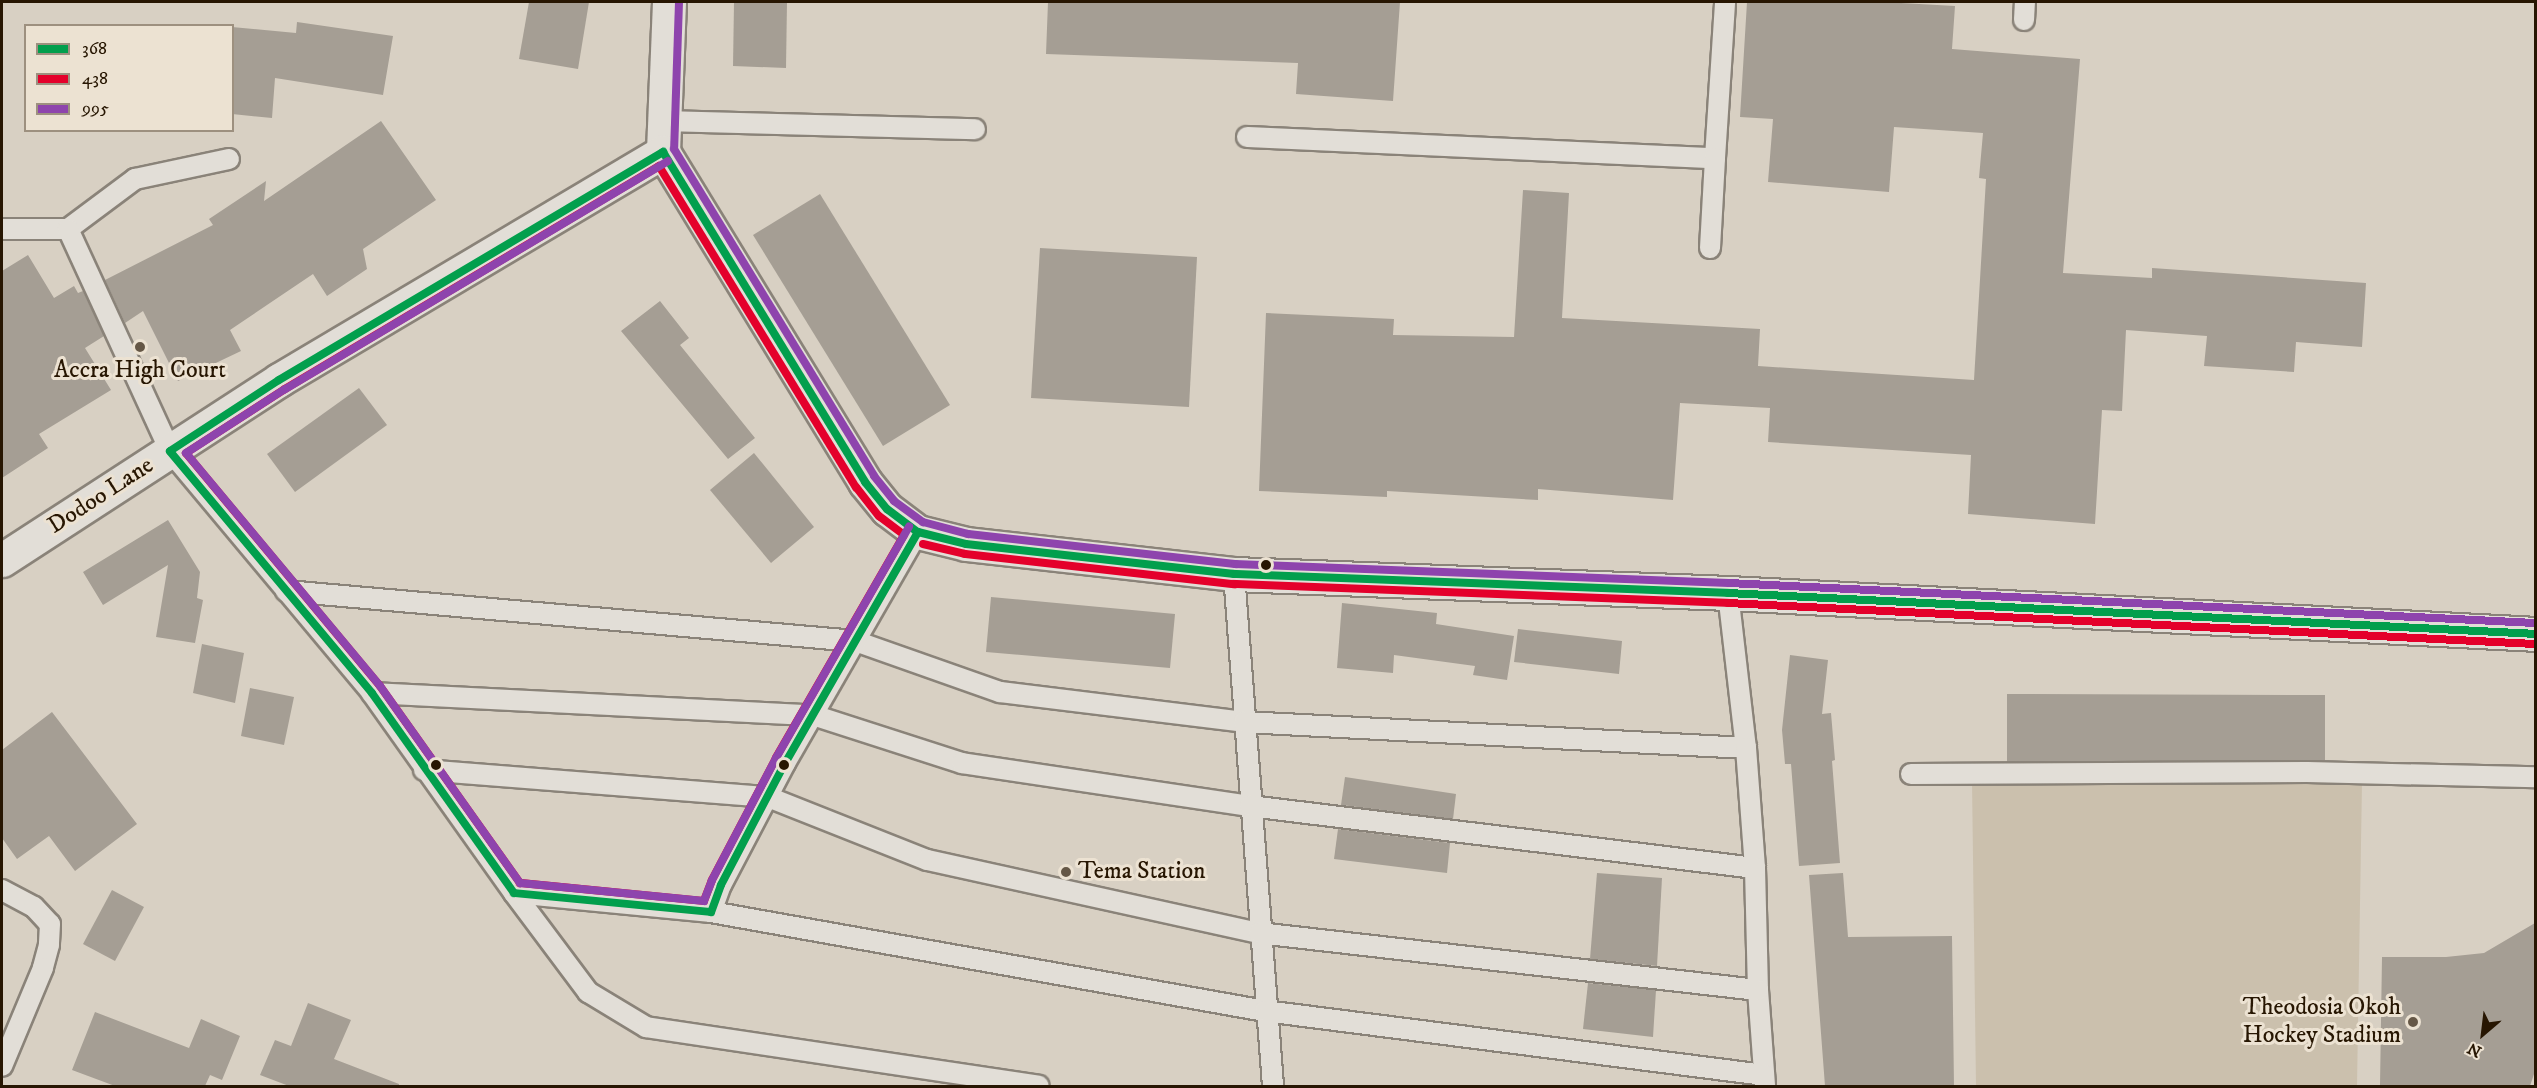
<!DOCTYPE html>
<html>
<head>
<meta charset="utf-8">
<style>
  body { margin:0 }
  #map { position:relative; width:2537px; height:1088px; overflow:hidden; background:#d8d0c3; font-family:"IM FELL DW Pica",serif }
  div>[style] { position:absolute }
  .green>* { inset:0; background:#cbc0ad }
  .building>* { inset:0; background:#a59e94 }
  .roads { filter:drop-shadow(2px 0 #8a8379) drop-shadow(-2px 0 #8a8379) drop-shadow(0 2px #8a8379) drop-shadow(0 -2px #8a8379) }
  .service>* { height:20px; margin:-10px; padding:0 10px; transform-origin:10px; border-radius:10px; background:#e2ded7 }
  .minor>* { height:33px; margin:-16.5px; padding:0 16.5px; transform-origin:16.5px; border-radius:16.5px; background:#e2ded7 }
  .bus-1>* { height:8px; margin:-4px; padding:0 4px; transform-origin:4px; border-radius:4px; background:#029f4d }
  .bus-2>* { height:8px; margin:-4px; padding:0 4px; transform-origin:4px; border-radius:4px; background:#e4002b }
  .bus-3>* { height:8px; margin:-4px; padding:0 4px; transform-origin:4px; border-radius:4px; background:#8e44ad }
  .dots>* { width:16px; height:16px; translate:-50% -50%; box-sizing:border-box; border:3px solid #ece2d2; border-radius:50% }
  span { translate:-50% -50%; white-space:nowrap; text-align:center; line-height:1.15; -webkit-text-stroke:6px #ece2d2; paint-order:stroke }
  .poi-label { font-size:24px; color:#271602 }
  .left { translate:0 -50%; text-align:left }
  .right { translate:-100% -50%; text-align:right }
  .street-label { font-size:24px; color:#271602 }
  .frame { position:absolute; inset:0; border:3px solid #271602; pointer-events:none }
  .legend { position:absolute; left:24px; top:24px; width:210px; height:108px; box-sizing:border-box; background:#ece2d2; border:2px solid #9d907f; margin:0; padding:8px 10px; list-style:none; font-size:18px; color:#271602 }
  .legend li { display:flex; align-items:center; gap:12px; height:30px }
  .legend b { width:30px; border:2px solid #9d907f }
  .north { position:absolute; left:2453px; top:1004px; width:60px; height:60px; -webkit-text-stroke:4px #ece2d2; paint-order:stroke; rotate:208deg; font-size:16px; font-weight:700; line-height:24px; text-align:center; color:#271602 }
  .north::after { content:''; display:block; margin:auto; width:21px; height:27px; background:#271602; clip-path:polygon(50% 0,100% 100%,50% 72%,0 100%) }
</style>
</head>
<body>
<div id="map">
  <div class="green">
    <i style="clip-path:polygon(1972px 781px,2362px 783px,2357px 1086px,1976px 1086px)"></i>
  </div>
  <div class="building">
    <i style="clip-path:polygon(529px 2px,589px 2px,578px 69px,519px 59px)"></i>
    <i style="clip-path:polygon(734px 2px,787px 2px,786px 68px,733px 66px)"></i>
    <i style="clip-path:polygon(1048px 2px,1400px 2px,1393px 101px,1296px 94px,1298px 63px,1046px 54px)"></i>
    <i style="clip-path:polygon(1747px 2px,1883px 2px,1955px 6px,1952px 49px,2080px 59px,2063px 273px,2152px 278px,2152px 268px,2366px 283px,2362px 347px,2296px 342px,2294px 372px,2204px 366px,2207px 336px,2126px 330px,2122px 411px,2102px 410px,2095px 524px,1968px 514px,1971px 455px,1768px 442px,1770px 408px,1680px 403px,1673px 500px,1538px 489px,1538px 500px,1387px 491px,1387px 497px,1259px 491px,1266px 313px,1394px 319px,1393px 335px,1514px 337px,1523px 190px,1569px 193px,1562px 318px,1760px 329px,1758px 366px,1974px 380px,1986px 179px,1979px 178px,1983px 133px,1894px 127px,1889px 192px,1768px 182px,1773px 119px,1740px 117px)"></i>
    <i style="clip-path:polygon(297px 22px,393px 36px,383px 95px,275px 78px,272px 118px,232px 114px,232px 27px,296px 33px)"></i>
    <i style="clip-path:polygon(381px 121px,436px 200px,363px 249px,367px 269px,327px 296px,313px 274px,230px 330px,241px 351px,178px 381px,143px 311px,125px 323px,105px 280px,213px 225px,209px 219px,266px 181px,264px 201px)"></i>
    <i style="clip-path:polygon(820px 194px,950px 405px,883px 446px,753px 235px)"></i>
    <i style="clip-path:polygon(1040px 248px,1197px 257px,1189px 407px,1031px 398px)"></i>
    <i style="clip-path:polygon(28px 255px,54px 298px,74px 286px,78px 293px,83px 291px,104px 336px,85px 348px,111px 390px,39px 434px,48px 448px,2px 478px,2px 271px)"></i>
    <i style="clip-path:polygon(660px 301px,689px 338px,680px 345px,755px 438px,728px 459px,621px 331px)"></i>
    <i style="clip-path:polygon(359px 388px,387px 425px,295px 492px,267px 454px)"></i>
    <i style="clip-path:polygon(754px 453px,814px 527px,771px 563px,710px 490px)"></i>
    <i style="clip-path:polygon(168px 520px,200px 572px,197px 598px,203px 600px,195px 643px,156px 637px,168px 565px,103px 605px,83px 572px)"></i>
    <i style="clip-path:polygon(991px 597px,1175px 614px,1170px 668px,986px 652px)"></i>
    <i style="clip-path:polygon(1342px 603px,1437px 613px,1436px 624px,1514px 636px,1507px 680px,1473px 675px,1475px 666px,1394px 655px,1393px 673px,1337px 668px)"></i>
    <i style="clip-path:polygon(1518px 629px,1622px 641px,1619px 674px,1514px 662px)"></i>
    <i style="clip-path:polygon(202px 644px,244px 653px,235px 703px,193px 693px)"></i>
    <i style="clip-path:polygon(1790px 655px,1828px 660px,1822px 714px,1831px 713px,1835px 760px,1832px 761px,1840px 863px,1799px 866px,1791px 764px,1785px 764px,1782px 730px)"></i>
    <i style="clip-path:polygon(250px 688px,294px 697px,284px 745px,241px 736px)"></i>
    <i style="clip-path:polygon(2007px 694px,2325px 695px,2325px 760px,2007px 762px)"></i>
    <i style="clip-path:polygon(52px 712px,137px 824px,75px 871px,49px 836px,17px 859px,2px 838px,2px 750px)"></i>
    <i style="clip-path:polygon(1345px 777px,1456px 794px,1453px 819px,1341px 805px)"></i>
    <i style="clip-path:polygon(1338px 829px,1450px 843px,1447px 873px,1334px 859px)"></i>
    <i style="clip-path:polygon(1597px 873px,1662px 878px,1657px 966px,1590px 959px)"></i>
    <i style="clip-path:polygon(1843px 873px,1848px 937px,1952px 936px,1954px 1086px,1825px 1086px,1809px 875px)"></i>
    <i style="clip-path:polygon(112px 890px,144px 907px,115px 961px,83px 944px)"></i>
    <i style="clip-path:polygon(2535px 923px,2535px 1071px,2530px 1086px,2380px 1086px,2382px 957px,2446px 957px,2484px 953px)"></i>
    <i style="clip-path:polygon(1588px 983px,1656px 990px,1653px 1037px,1583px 1029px)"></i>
    <i style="clip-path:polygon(308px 1003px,351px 1020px,334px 1059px,399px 1084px,399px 1086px,289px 1086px,260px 1075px,275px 1040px,291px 1046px)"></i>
    <i style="clip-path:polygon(95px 1012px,189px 1048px,201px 1019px,240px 1036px,222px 1080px,210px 1075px,205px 1086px,115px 1086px,72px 1070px)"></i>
  </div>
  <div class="roads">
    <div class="service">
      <i style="left:2024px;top:20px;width:18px;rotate:-87deg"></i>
      <i style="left:664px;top:121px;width:311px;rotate:1.5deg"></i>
      <i style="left:1247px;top:137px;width:468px;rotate:2.6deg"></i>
      <i style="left:1715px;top:158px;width:156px;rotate:-86.3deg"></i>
      <i style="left:2px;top:229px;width:66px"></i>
      <i style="left:68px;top:229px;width:84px;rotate:-36.7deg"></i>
      <i style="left:135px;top:179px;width:96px;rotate:-12deg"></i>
      <i style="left:68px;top:229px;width:244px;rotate:65.3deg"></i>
      <i style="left:170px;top:451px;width:315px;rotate:50.1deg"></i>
      <i style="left:372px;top:693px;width:245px;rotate:54.6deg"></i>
      <i style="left:514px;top:893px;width:124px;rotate:53.2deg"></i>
      <i style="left:588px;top:992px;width:68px;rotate:31.1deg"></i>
      <i style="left:646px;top:1027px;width:397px;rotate:8.5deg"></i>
      <i style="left:1710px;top:248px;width:90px;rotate:-86.8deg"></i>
      <i style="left:1234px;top:574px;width:513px;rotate:85.64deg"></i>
      <i style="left:286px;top:591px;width:571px;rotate:5.02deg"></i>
      <i style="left:855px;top:641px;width:154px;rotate:19.4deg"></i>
      <i style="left:1000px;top:692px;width:246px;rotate:7deg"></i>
      <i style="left:1244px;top:722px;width:503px;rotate:2.96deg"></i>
      <i style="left:1728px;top:593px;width:156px;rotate:83.4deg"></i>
      <i style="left:1746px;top:748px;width:120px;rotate:85.7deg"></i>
      <i style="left:1755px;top:868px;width:122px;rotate:88.6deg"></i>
      <i style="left:1758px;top:990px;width:96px;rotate:85.8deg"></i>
      <i style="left:372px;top:693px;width:442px;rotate:2.9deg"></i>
      <i style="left:813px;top:715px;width:157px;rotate:17.9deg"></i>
      <i style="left:962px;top:763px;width:291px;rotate:8.5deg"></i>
      <i style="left:1250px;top:806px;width:509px;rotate:7deg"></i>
      <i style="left:424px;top:770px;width:345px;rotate:4.5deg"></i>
      <i style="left:768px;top:797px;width:171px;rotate:21.6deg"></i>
      <i style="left:927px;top:860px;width:340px;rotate:12.4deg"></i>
      <i style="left:1259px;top:933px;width:502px;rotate:6.52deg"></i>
      <i style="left:1911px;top:774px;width:396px;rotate:-0.3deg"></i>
      <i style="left:2307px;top:772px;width:229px;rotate:1.3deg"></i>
      <i style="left:2px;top:890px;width:36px;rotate:28deg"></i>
      <i style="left:34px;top:907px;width:23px;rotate:47deg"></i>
      <i style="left:50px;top:924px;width:21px;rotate:93deg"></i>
      <i style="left:49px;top:945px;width:24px;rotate:105deg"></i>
      <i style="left:43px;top:968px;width:106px;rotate:112.7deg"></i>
      <i style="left:514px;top:893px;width:198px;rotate:5.5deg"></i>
      <i style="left:711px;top:912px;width:29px;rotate:-70deg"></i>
      <i style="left:721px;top:885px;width:138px;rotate:-62.3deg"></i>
      <i style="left:785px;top:763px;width:267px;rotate:-60.1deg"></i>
      <i style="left:711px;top:912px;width:563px;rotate:10.13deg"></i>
      <i style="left:1265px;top:1011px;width:503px;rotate:7.31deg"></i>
    </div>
    <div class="minor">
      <i style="left:669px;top:2px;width:150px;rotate:92.3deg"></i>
      <i style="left:663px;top:152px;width:387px;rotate:58.5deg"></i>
      <i style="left:865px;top:482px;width:35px;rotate:51deg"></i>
      <i style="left:887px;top:509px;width:39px;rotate:37deg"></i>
      <i style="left:918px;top:532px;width:49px;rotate:14deg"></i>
      <i style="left:966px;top:544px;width:270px;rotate:6.4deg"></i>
      <i style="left:1234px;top:574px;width:494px;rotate:2.2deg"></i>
      <i style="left:1728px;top:593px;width:809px;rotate:2.9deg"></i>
      <i style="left:2px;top:560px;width:330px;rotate:-33deg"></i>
      <i style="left:279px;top:380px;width:447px;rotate:-30.7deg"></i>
    </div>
  </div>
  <div class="bus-1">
    <i style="left:663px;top:152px;width:387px;rotate:58.5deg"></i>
    <i style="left:865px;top:482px;width:35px;rotate:51deg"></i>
    <i style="left:887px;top:509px;width:39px;rotate:37deg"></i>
    <i style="left:918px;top:532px;width:267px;rotate:119.9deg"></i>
    <i style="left:785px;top:763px;width:138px;rotate:117.7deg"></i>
    <i style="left:721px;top:885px;width:29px;rotate:110deg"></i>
    <i style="left:711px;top:912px;width:198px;rotate:-174.5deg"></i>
    <i style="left:514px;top:893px;width:245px;rotate:-125.4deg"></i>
    <i style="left:372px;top:693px;width:315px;rotate:-129.9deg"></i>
    <i style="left:170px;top:451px;width:130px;rotate:-33.1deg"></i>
    <i style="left:279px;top:380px;width:447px;rotate:-30.7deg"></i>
    <i style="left:918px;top:532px;width:49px;rotate:14deg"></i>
    <i style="left:966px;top:544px;width:270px;rotate:6.4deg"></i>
    <i style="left:1234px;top:574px;width:494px;rotate:2.2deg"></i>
    <i style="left:1728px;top:593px;width:809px;rotate:2.9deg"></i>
  </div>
  <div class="bus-2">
    <i style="left:659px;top:166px;width:377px;rotate:58.5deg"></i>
    <i style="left:856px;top:487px;width:37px;rotate:52deg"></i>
    <i style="left:879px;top:516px;width:31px;rotate:37deg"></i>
    <i style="left:904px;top:535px;width:257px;rotate:119.9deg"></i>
    <i style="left:776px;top:758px;width:138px;rotate:117.7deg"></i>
    <i style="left:712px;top:880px;width:22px;rotate:111deg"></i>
    <i style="left:704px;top:901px;width:185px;rotate:-174.4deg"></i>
    <i style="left:520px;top:883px;width:242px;rotate:-125.4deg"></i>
    <i style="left:380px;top:686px;width:303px;rotate:-129.8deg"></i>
    <i style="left:186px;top:453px;width:118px;rotate:-32.9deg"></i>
    <i style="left:285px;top:389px;width:435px;rotate:-30.8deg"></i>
    <i style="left:923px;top:544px;width:43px;rotate:13.4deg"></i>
    <i style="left:965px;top:554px;width:271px;rotate:6.4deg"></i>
    <i style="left:1234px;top:584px;width:494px;rotate:2.2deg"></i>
    <i style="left:1728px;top:603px;width:808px;rotate:2.91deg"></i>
  </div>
  <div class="bus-3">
    <i style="left:679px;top:2px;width:147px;rotate:91.9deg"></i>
    <i style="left:674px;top:149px;width:383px;rotate:58.5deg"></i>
    <i style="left:874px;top:476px;width:32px;rotate:51deg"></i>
    <i style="left:894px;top:501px;width:36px;rotate:36deg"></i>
    <i style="left:923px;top:522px;width:47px;rotate:14.9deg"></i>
    <i style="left:968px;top:534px;width:269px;rotate:6.4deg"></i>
    <i style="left:1235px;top:564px;width:494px;rotate:2.2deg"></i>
    <i style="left:1729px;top:583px;width:808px;rotate:2.84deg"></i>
    <i style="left:668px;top:161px;width:446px;rotate:149.2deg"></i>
    <i style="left:285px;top:389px;width:118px;rotate:147.1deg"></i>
    <i style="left:186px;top:453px;width:303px;rotate:50.2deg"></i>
    <i style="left:380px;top:686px;width:242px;rotate:54.6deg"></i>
    <i style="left:520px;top:883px;width:185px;rotate:5.6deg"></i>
    <i style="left:704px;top:901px;width:22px;rotate:-69deg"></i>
    <i style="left:712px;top:880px;width:138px;rotate:-62.3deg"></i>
    <i style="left:776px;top:758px;width:267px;rotate:-60.1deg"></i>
  </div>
  <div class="dots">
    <i style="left:140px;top:347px;background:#655746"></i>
    <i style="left:1266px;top:565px;background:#271602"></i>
    <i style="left:436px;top:765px;background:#271602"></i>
    <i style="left:784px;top:765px;background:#271602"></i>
    <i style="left:1066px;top:872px;background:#655746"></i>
    <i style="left:2413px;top:1022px;background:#655746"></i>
  </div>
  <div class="poi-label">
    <span style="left:140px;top:371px">Accra High Court</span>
    <span class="left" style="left:1078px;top:872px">Tema Station</span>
    <span class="right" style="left:2401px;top:1022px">Theodosia Okoh<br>Hockey Stadium</span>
  </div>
  <div class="street-label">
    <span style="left:101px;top:496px;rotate:-33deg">Dodoo Lane</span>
  </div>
  <div class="frame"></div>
  <ul class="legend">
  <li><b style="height:8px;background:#029f4d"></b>368</li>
  <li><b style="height:8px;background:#e4002b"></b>438</li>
  <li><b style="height:8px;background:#8e44ad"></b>995</li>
  </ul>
  <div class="north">N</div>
</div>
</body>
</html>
